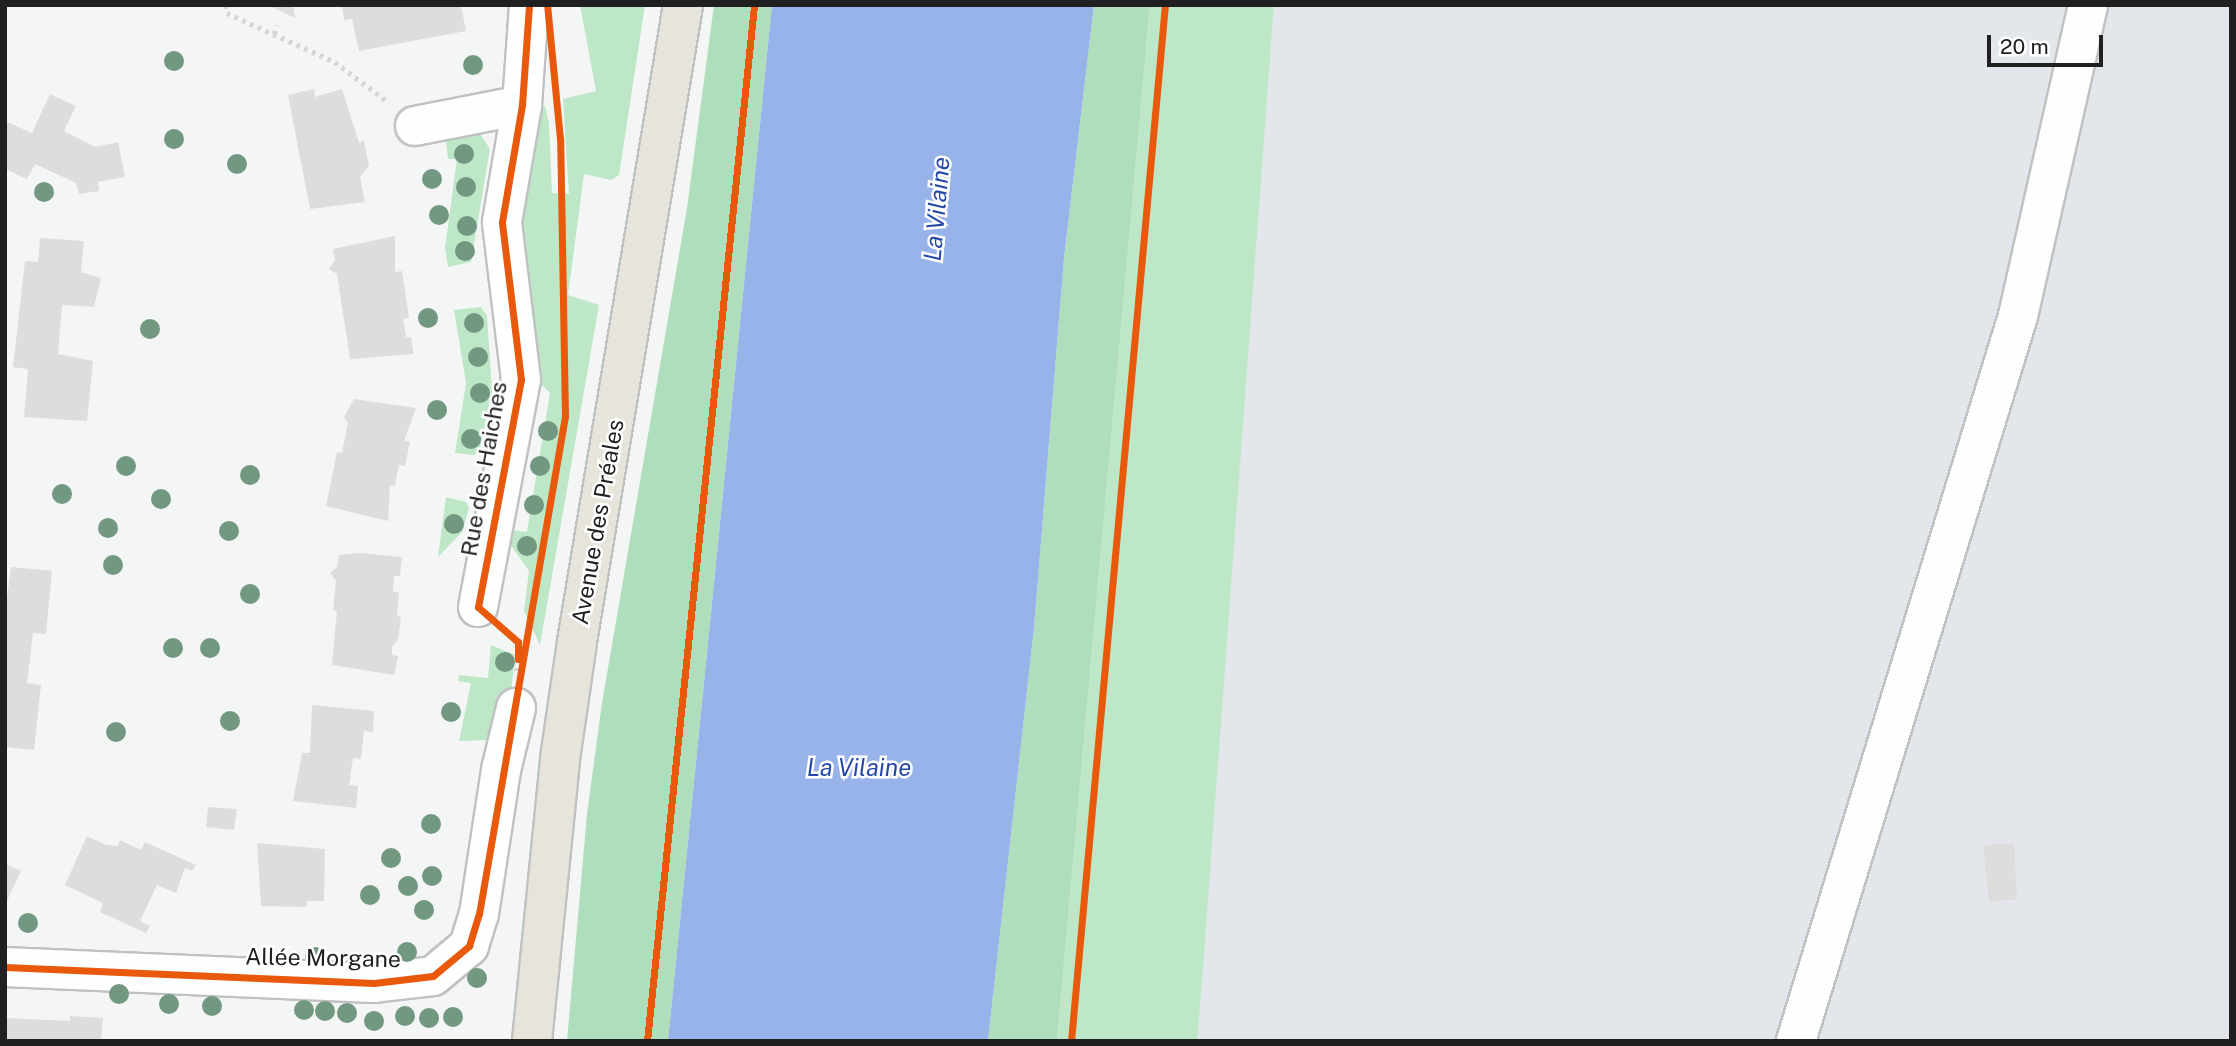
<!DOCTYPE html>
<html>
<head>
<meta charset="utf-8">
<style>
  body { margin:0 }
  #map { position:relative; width:2236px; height:1046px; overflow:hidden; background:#f4f5f5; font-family:"Public Sans",sans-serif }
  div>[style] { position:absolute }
  .built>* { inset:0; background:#e3e6eb }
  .green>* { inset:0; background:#bee7c7 }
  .forest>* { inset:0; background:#aedebb }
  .water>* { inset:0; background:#98b2ea }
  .building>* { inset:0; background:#ddd }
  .path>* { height:4.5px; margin-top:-2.25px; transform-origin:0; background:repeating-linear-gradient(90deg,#d5d5d6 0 3.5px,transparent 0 8.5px) }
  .roads { filter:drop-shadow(2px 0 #c0c1c1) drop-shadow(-2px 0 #c0c1c1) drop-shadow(0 2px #c0c1c1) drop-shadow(0 -2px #c0c1c1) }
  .minor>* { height:38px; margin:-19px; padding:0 19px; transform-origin:19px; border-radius:19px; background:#fdfefe }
  .major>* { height:38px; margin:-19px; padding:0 19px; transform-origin:19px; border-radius:19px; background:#e7e5db }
  .cycleway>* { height:7px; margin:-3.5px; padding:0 3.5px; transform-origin:3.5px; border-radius:3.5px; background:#e8590c }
  .trees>* { width:20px; height:20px; margin:-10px; border-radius:50%; background:#729881 }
  span { translate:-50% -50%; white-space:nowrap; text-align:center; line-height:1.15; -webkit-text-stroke:5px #fff; paint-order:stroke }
  .street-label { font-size:23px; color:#202021 }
  .water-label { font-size:24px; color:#2449a6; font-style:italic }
  .frame { position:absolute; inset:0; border:7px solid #202021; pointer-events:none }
  .scale { position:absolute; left:1987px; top:35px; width:116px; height:32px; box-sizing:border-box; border:4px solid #202021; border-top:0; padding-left:9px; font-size:21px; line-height:24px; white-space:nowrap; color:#202021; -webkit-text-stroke:5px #fff; paint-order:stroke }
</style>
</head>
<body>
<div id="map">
  <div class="built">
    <i style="clip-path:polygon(1274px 5px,2231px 5px,2231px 1041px,1197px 1041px)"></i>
  </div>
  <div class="green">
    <i style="clip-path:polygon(580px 5px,645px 5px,619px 175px,611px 180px,584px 174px,568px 295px,599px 305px,540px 645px,524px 611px,529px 571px,510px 544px,510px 530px,527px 532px,550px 393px,537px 380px,521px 233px,540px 109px,545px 106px,549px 123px,552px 193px,569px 194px,563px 99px,596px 91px)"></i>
    <i style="clip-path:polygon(1150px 5px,1274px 5px,1199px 1021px,1197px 1041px,1057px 1041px)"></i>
    <i style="clip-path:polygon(480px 134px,490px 149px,471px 262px,448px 267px,445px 248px,457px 159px,448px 159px,446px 139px)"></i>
    <i style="clip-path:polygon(481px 307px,487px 316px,492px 390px,479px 452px,474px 455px,455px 453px,466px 383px,454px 310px)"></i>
    <i style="clip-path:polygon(446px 497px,466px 502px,469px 508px,462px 532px,438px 557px)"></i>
    <i style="clip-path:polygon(491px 645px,515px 655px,511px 693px,489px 740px,459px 741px,471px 683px,458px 681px,459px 675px,488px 678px)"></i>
  </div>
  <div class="forest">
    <i style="clip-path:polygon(714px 5px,772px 5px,668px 1041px,567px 1041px,587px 814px,602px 703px,687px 208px)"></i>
    <i style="clip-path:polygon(1094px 5px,1150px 5px,1057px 1041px,988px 1041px,1034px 628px,1064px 258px)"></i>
  </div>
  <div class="water">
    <i style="clip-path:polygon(772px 5px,1094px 5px,1064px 258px,1034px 628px,988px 1041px,668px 1041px)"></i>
  </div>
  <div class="building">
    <i style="clip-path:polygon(268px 5px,293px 5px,295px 18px)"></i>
    <i style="clip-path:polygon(342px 5px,461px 5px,466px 31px,359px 51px,352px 19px,344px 20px)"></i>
    <i style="clip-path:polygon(314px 89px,315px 97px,342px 89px,359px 143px,364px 141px,369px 166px,360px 177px,365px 202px,310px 209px,288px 95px)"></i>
    <i style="clip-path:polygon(50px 94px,76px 106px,64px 131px,95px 147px,118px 142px,125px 177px,98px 182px,99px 191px,79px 194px,76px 183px,35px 164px,27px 179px,5px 169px,5px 121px,32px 133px)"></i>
    <i style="clip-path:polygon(395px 236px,395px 272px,402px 271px,409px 318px,403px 319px,406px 337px,411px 337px,414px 354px,350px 359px,337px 274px,329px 269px,335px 260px,333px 249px)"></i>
    <i style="clip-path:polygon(40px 238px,84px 241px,81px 272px,101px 278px,94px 307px,62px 305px,58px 354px,93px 361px,87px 421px,24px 417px,28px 369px,13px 367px,25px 261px,38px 262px)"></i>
    <i style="clip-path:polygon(354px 399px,416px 408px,404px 441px,410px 442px,405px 466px,399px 465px,395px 486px,390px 485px,388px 521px,326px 506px,337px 452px,342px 453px,348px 423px,344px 417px)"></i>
    <i style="clip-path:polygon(359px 553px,402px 557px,400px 576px,394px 576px,393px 592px,399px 592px,397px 616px,401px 617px,398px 640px,392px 646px,392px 655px,398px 656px,394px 675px,332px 665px,337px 611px,333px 610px,336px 581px,330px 573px,337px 567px,339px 555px)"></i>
    <i style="clip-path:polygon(11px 567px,52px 571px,46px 634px,33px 633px,27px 683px,41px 685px,34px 750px,5px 747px,5px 613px)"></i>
    <i style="clip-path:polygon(312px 705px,374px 711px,373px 732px,364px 731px,361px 759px,353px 758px,349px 785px,358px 786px,356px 808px,293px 801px,302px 753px,310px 753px)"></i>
    <i style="clip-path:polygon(208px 807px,237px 809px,234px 830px,206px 827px)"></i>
    <i style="clip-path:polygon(87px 836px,106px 845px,118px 846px,120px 840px,141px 850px,145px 842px,196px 865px,192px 871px,185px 868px,176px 893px,157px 885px,140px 921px,150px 926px,146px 933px,100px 912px,103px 903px,65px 885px)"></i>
    <i style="clip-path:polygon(257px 843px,325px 849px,324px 901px,307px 901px,307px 907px,261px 906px)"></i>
    <i style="clip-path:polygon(2014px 843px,2017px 899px,1989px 902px,1983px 845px)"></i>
    <i style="clip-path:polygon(5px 864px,21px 871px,5px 905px)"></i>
    <i style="clip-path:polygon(70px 1016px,103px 1018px,101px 1041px,5px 1041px,5px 1018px,70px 1021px)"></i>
  </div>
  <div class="path">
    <i style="left:226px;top:5px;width:8px;rotate:83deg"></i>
    <i style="left:227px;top:13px;width:119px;rotate:24.4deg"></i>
    <i style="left:335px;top:62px;width:66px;rotate:37deg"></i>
    <i style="left:274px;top:34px;width:9px;rotate:-69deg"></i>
    <i style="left:505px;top:631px;width:17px;rotate:40deg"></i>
    <i style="left:518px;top:642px;width:30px;rotate:92deg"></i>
  </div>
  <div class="roads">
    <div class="minor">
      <i style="left:415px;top:126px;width:109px;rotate:-11.1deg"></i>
      <i style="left:478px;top:607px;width:231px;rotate:-79.3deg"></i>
      <i style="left:521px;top:380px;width:159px;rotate:-96.9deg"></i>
      <i style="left:502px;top:222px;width:119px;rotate:-80.3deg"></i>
      <i style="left:522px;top:105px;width:100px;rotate:-86deg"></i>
      <i style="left:5px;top:967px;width:369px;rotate:2.5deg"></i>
      <i style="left:374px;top:983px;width:59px;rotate:-6.8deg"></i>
      <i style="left:433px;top:976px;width:47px;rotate:-39.8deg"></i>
      <i style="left:469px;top:946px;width:34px;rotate:-73deg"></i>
      <i style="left:479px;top:914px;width:146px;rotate:-81.3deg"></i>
      <i style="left:501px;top:770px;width:64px;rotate:-76.4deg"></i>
      <i style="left:1796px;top:1041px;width:758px;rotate:-72.98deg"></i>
      <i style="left:2018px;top:316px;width:319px;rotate:-77.3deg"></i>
    </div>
    <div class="major">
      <i style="left:532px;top:1041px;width:290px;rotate:-84.3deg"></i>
      <i style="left:561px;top:752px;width:111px;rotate:-81.7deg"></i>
      <i style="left:577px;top:642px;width:646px;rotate:-80.55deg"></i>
    </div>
  </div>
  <div class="cycleway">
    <i style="left:518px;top:659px;width:17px;rotate:-90deg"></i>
    <i style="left:518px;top:642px;width:53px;rotate:-138.8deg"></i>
    <i style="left:478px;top:607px;width:231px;rotate:-79.3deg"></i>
    <i style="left:521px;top:380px;width:159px;rotate:-96.9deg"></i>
    <i style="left:502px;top:222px;width:119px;rotate:-80.3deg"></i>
    <i style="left:522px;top:105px;width:100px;rotate:-86deg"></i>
    <i style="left:5px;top:967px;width:369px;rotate:2.5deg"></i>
    <i style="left:374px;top:983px;width:59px;rotate:-6.8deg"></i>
    <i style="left:433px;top:976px;width:47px;rotate:-39.8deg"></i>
    <i style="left:469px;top:946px;width:34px;rotate:-73deg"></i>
    <i style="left:479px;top:914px;width:505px;rotate:-80.2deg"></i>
    <i style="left:565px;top:416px;width:277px;rotate:-91deg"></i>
    <i style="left:560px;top:139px;width:135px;rotate:-95.5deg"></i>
    <i style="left:647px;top:1041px;width:1042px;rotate:-84.1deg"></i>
    <i style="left:1071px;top:1041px;width:1040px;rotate:-84.82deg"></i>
  </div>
  <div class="trees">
    <i style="left:174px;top:61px"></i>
    <i style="left:473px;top:65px"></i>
    <i style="left:174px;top:139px"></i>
    <i style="left:464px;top:154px"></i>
    <i style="left:237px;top:164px"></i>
    <i style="left:432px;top:179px"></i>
    <i style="left:466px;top:187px"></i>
    <i style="left:44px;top:192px"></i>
    <i style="left:439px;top:215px"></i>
    <i style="left:467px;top:226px"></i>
    <i style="left:465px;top:251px"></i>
    <i style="left:428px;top:318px"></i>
    <i style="left:474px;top:323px"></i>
    <i style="left:150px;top:329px"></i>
    <i style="left:478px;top:357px"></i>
    <i style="left:480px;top:393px"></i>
    <i style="left:437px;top:410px"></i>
    <i style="left:548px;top:431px"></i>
    <i style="left:471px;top:439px"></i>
    <i style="left:126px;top:466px"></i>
    <i style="left:540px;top:466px"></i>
    <i style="left:250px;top:475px"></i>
    <i style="left:62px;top:494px"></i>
    <i style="left:161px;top:499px"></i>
    <i style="left:534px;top:505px"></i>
    <i style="left:454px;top:524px"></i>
    <i style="left:108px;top:528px"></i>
    <i style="left:229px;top:531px"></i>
    <i style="left:527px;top:546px"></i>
    <i style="left:113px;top:565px"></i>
    <i style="left:250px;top:594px"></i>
    <i style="left:173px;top:648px"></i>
    <i style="left:210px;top:648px"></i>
    <i style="left:505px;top:662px"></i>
    <i style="left:451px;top:712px"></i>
    <i style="left:230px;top:721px"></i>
    <i style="left:116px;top:732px"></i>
    <i style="left:431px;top:824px"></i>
    <i style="left:391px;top:858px"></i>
    <i style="left:432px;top:876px"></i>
    <i style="left:408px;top:886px"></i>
    <i style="left:370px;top:895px"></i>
    <i style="left:424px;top:910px"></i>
    <i style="left:28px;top:923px"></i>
    <i style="left:407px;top:952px"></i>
    <i style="left:315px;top:957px"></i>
    <i style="left:477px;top:978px"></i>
    <i style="left:119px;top:994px"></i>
    <i style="left:169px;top:1004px"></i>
    <i style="left:212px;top:1006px"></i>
    <i style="left:304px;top:1010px"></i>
    <i style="left:325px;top:1011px"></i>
    <i style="left:347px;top:1013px"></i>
    <i style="left:405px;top:1016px"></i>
    <i style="left:453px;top:1017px"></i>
    <i style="left:429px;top:1018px"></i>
    <i style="left:374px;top:1021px"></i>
  </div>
  <div class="street-label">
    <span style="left:484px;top:469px;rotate:-80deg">Rue des Haiches</span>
    <span style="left:598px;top:522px;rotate:-80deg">Avenue des Préales</span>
    <span style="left:323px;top:958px;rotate:1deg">Allée Morgane</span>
  </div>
  <div class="water-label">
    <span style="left:937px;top:209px;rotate:-85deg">La Vilaine</span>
    <span style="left:859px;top:768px">La Vilaine</span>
  </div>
  <div class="frame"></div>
  <div class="scale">20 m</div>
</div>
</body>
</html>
